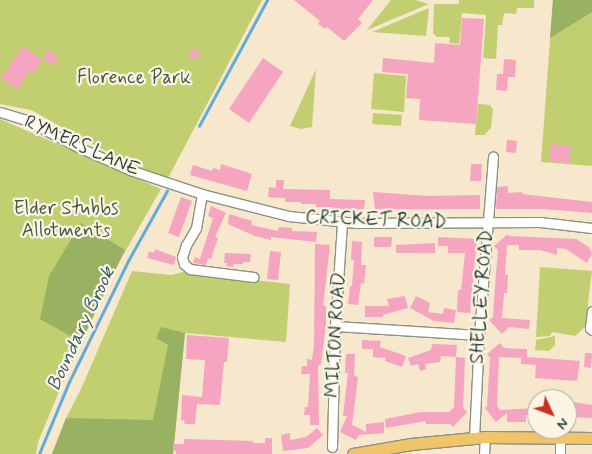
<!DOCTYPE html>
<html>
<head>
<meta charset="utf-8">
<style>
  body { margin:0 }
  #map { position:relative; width:592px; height:454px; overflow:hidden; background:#f6e7cd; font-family:Mynerve,sans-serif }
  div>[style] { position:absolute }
  .green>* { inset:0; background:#c2cf70 }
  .forest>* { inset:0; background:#99b262 }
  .stream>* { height:2.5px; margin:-1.25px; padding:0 1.25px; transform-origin:1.25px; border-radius:1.25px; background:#60abd9 }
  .building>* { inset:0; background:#f5a5bf }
  .round { border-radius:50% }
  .roads { filter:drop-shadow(1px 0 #8a9280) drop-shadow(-1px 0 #8a9280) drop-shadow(0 1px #8a9280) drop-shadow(0 -1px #8a9280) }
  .minor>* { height:9px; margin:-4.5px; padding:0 4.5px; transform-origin:4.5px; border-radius:4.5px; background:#fff }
  .major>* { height:11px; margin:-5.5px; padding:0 5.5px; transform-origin:5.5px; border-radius:5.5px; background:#f0c469 }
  span { translate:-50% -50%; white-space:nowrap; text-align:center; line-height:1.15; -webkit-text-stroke:4.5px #fcf5e5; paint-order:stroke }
  .park-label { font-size:19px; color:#405a40 }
  .street-label { font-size:19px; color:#1f3d34 }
  .water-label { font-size:20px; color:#325e66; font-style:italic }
  .north { position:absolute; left:527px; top:389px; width:50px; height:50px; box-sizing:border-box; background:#fcf5e5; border:1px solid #a4ab9e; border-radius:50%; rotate:133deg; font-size:14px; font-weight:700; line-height:20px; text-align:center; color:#1f3d34 }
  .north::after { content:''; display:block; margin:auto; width:18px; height:22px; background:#c8321e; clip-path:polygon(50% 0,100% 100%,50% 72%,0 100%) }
</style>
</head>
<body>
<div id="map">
  <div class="green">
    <i style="clip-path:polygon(0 0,262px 0,167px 180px,98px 147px,31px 110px,0 104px)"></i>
    <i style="clip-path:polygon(391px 0,415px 0,429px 4px,367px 30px)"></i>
    <i style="clip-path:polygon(459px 0,534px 0,534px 8px,517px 8px,516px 14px,504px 13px,502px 25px,498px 25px,496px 59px,483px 58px,486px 15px,462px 13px,459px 44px,449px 43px,450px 37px,437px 37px,433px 33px,434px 4px,459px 4px)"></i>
    <i style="clip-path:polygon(553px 0,592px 0,592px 166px,541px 162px)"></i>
    <i style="clip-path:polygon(429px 8px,426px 36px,372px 32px)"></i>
    <i style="clip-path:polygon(316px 69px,312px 127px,301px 129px,290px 126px)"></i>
    <i style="clip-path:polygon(374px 73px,406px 76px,404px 112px,371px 109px)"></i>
    <i style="clip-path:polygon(478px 104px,490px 105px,493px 109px,491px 128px,484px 135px,475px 135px)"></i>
    <i style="clip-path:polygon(373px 113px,402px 115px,401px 126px,372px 124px)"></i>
    <i style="clip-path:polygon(0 119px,161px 189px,118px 264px,63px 382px,38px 442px,36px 454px,0 454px)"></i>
    <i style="clip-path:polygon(540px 267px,592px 271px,585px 327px,575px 336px,552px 332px,550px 336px,536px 337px)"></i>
    <i style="clip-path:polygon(132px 271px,171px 275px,183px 272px,290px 284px,286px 342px,185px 333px,173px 454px,52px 454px,66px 418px,81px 389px)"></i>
    <i style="clip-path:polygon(555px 336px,555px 345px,549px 351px,535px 350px,536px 340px)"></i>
  </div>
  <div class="forest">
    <i style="clip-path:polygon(553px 0,592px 0,592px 12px,550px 38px)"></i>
    <i style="clip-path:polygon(81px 223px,125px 250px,81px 342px,40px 319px,49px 276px)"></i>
    <i style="clip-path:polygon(161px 327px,185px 333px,173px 454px,52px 454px,66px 418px,153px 420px,168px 345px,156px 338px)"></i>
  </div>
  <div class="stream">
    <i style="left:199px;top:126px;width:143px;rotate:-61.6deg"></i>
    <i style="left:39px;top:454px;width:78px;rotate:-67.4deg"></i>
    <i style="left:69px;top:382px;width:135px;rotate:-64deg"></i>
    <i style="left:128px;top:261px;width:80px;rotate:-60.9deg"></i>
  </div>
  <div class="building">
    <i style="clip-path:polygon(294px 0,373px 0,358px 19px,362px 23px,344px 41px,327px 27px,325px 29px,318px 24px,320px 21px)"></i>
    <i style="clip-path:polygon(462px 18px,484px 19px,476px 124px,419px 120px,420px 99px,406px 98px,408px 74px,382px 72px,383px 58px,434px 63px,435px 43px,460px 45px)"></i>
    <i style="clip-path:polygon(23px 46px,42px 60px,34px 73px,30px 70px,17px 89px,1px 78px)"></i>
    <i class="round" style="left:189px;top:49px;width:10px;height:10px"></i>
    <i style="clip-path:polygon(48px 50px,58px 57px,53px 65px,43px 58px)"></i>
    <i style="clip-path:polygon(263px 58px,283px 72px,249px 123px,229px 109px)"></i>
    <i style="clip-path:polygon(504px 59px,516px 60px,515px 77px,508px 77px,507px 91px,496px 90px,497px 74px,503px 74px)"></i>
    <i style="clip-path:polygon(507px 140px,517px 141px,516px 153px,506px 152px)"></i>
    <i style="clip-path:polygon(551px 144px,571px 146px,569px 163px,549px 161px)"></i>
    <i style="clip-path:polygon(221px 164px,252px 174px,247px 191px,190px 175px,193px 165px,212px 171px,213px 168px,220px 170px)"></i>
    <i style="clip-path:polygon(471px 164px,482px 164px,481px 181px,470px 181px)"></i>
    <i style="clip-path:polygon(276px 180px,284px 180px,283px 189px,330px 190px,330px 199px,365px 200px,364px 209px,332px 209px,332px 207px,316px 207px,316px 204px,301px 204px,301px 202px,285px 202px,285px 198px,268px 197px,269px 187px,276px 188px)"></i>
    <i style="clip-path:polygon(508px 186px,508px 193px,522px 192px,522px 194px,592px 202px,592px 213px,543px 209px,496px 209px,497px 187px)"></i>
    <i style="clip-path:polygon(373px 192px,427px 196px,480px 195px,480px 209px,375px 209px)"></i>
    <i style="clip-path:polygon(181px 197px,192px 201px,179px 237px,168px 233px)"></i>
    <i style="clip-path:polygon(211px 206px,226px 213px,215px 237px,218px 238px,211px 259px,208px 258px,206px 265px,193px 263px,195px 257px,200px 259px,213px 218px,208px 216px)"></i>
    <i style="clip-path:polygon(229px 214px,252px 221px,251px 225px,278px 231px,279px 227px,292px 228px,292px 231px,317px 232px,316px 242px,271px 237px,271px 240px,255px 236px,228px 224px)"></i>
    <i style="clip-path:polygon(508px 234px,509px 236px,576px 239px,589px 247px,592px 254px,587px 263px,566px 249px,557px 248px,557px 255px,540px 250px,519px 250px,519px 245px,507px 245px,505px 275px,508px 275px,507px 293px,504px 293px,502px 318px,530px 320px,529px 329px,509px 327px,502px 334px,489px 320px,493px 317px,496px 273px,498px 250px,494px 246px)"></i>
    <i style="clip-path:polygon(374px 237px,392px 237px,391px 247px,374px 247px)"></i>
    <i style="clip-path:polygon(438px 237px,477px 239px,470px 313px,457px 312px,458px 290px,461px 290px,465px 253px,448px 253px,448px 246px,438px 246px)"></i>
    <i style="clip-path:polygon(352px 241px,362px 242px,361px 265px,366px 265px,364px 284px,361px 283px,358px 305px,348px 304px,350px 286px,352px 286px,354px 260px,351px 260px)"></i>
    <i style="clip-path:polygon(435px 243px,435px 253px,396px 253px,396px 245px)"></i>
    <i style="clip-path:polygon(315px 244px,330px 245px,323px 306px,326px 306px,326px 324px,321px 365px,318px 365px,319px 425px,310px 425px,310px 415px,304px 415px,305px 407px,308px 407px,310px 374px,301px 374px,302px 366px,307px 366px,307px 359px,312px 360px,314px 345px)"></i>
    <i style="clip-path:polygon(155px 249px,176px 257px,174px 265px,147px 258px,149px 251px,154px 253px)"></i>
    <i style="clip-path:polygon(270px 251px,281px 252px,278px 280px,267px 279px)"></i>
    <i style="clip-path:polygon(225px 253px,251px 254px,250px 262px,243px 262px,243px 264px,233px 264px,233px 267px,226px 266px,227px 263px,224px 263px)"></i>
    <i style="clip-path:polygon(405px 296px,408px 308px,383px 315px,383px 317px,365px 317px,365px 306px,389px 306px,387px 299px)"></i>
    <i style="clip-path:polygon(416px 296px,430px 303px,428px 312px,443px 314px,444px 308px,456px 310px,454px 323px,434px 321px,410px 308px)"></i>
    <i style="clip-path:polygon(187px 335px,229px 338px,227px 362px,224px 362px,220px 405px,197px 404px,195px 424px,184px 424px,185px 421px,181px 420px,182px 395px,202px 397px,205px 360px,186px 359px)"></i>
    <i style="clip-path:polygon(362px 340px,381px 341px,380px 347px,406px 356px,402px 367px,385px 361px,386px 358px,373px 357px,373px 349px,362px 349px)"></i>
    <i style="clip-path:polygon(500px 343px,504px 348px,527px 349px,527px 357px,580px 361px,577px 381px,535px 378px,536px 365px,521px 364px,521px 358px,499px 357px,497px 406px,500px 410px,537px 408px,537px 416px,526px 415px,526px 422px,507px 422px,507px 413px,496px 422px,485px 408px,487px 406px,490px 358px,487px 354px)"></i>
    <i style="clip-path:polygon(432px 344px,457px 345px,456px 357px,441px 356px,440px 362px,425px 364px,426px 369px,420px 371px,418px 364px,411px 366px,408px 358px,431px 350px)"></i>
    <i style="clip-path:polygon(585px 353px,592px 353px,591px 368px,584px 367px)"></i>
    <i style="clip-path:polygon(346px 354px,355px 354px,354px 376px,358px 377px,352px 425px,366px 432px,366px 424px,384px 422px,384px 433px,359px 435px,356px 440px,340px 432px,347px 416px,343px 416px,348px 373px,345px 373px)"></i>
    <i style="clip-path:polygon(456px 357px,465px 358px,463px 408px,467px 412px,453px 427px,450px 424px,426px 424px,426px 421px,386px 428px,385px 419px,421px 412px,449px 412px,454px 407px)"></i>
    <i style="clip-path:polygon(567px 401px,592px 405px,592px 418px,567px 417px)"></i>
    <i style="clip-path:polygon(317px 428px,323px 435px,308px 448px,283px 451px,281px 435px,290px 433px,290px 440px,306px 437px)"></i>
    <i style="clip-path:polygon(265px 438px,272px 438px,272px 454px,176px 454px,176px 451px,173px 451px,173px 444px,184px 444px,184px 439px,253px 441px,253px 443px,265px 443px)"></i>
  </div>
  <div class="roads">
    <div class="minor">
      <i style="left:0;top:112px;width:27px;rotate:17deg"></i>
      <i style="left:26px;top:120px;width:59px;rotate:27.4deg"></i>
      <i style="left:78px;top:147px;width:60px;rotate:23.6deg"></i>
      <i style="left:133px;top:171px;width:73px;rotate:18.4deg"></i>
      <i style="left:202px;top:194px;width:89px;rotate:14.3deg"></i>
      <i style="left:288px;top:216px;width:69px;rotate:5.8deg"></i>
      <i style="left:357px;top:223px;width:183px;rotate:-0.3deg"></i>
      <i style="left:540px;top:222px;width:52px;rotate:6.6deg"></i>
      <i style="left:202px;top:194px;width:35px;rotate:100deg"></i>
      <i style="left:196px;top:228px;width:20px;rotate:120deg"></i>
      <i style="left:186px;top:245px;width:13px;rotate:108deg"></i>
      <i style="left:182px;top:257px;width:7px;rotate:74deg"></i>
      <i style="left:184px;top:264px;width:8px;rotate:40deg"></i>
      <i style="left:190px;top:269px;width:64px;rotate:7.2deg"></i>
      <i style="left:592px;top:311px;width:17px;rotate:97deg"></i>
      <i style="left:590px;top:328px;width:3px;rotate:45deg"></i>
      <i style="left:335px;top:326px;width:144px;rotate:3.6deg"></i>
      <i style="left:474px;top:438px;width:103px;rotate:-87.2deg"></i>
      <i style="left:479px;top:335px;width:179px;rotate:-85.5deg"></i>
      <i style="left:332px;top:447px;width:121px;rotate:-88.6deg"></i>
      <i style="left:335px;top:326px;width:104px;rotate:-86.1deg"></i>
      <i style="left:484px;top:454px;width:17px;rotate:-87deg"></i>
      <i style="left:560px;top:454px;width:17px;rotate:-90deg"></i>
    </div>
    <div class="major">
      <i style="left:353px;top:454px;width:59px;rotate:-9.8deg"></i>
      <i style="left:411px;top:444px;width:74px;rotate:-5.4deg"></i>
      <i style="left:485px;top:437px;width:107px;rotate:0.5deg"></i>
    </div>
  </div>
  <div class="park-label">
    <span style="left:134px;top:78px">Florence Park</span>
    <span style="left:66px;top:220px">Elder Stubbs<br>Allotments</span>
  </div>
  <div class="street-label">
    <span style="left:82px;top:146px;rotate:24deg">RYMERS LANE</span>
    <span style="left:376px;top:220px;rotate:2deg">CRICKET ROAD</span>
    <span style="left:482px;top:297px;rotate:-86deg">SHELLEY ROAD</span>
    <span style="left:336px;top:335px;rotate:-87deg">MILTON ROAD</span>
  </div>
  <div class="water-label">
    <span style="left:81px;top:329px;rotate:-65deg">Boundary Brook</span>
  </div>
  <div class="north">N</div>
</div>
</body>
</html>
